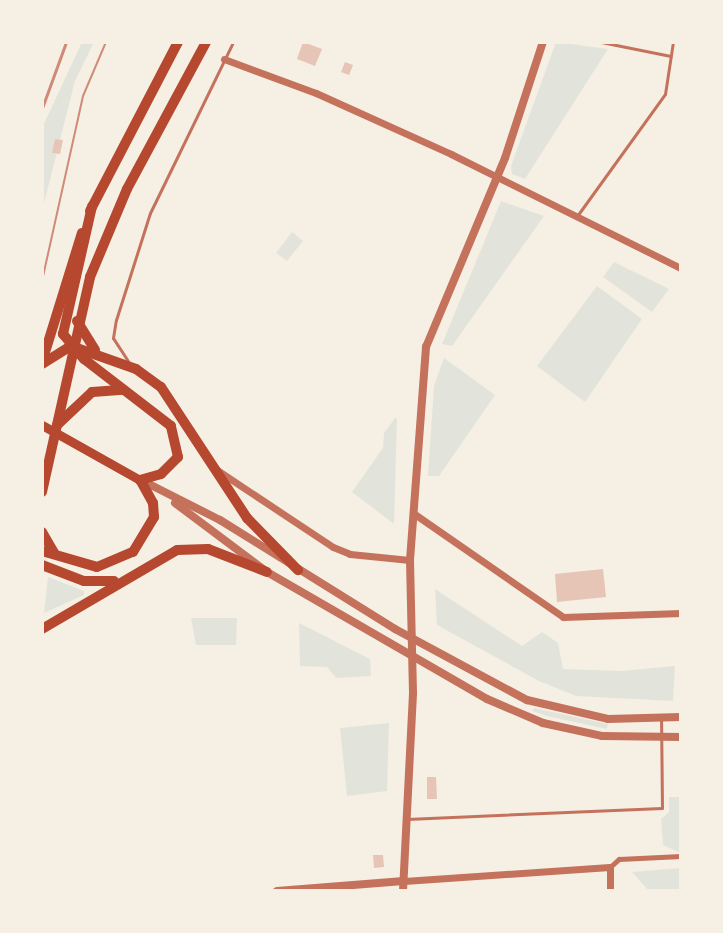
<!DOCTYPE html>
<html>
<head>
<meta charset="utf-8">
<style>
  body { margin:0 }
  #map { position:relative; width:723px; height:933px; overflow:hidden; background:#f6efe4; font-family:"Asap Condensed",sans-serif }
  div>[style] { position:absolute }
  .green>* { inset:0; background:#e2e4dc }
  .building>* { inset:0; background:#e6c5b7 }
  .service>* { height:3px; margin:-1.5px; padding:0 1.5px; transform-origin:1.5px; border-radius:1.5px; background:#c5725c }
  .pedestrian>* { height:5px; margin:-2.5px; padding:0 2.5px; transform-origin:2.5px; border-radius:2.5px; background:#c5725c }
  .minor>* { height:7px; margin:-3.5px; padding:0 3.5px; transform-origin:3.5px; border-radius:3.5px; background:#c5725c }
  .tertiary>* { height:8px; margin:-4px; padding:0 4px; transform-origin:4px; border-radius:4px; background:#c5725c }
  .secondary>* { height:9px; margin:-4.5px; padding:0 4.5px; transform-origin:4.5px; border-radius:4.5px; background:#b5482f }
  .primary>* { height:10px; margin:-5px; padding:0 5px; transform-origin:5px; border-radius:5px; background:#b5482f }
  .tram>* { height:2px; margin:-1px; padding:0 1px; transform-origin:1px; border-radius:1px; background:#cf8b77 }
  .rail>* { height:3px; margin:-1.5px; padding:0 1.5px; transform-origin:1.5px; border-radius:1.5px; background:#cf8b77 }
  span { translate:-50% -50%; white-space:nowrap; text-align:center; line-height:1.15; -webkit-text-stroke:8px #f6efe4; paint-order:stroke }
  .frame { position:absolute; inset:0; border:44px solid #f6efe4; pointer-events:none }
</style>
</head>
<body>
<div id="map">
  <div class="green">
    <i style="clip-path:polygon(82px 42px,94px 42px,75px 81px,42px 211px,42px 128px)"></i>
    <i style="clip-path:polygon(556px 42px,608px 49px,525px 179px,512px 174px,511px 166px)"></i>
    <i style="clip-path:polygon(501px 201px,544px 216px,452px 346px,442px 344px)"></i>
    <i style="clip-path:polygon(292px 232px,303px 241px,287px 261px,276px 253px)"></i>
    <i style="clip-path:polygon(614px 262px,669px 289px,652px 312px,603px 277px)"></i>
    <i style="clip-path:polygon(597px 286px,642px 319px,585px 402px,537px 366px)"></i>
    <i style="clip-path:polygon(444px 358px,495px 395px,439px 476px,428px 476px,434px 386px)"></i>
    <i style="clip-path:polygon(395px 418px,397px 419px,394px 524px,352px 492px,383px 448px,384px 433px)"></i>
    <i style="clip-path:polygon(48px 577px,84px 591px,84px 595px,44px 613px)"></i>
    <i style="clip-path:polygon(435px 589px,522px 646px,542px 632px,558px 643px,563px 669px,621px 671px,675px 666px,673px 701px,576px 696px,539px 681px,437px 625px)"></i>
    <i style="clip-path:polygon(191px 618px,237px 618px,236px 645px,196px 645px)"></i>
    <i style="clip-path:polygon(299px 623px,370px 659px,371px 676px,336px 678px,327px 667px,300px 666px)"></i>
    <i style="clip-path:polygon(534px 708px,608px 724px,607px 729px,547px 716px,532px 711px)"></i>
    <i style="clip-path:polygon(389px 723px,387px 791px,347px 796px,340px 728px)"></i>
    <i style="clip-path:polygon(669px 797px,681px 797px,681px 853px,663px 845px,661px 819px,669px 812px)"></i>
    <i style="clip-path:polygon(681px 868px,681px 891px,649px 891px,632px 872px)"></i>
  </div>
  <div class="building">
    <i style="clip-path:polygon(303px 42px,322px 49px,315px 66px,297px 59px)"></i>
    <i style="clip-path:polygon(345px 62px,353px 65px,349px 75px,341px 72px)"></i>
    <i style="clip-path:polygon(55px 139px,63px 140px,60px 154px,52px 153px)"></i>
    <i style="clip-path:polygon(603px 569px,606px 597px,557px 602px,555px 574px)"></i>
    <i style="clip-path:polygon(427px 777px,436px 777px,437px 799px,427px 799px)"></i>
    <i style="clip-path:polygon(373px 855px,383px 855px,384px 867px,374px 868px)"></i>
  </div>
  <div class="service">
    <i style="left:601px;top:42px;width:71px;rotate:11.3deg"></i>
    <i style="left:577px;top:216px;width:150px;rotate:-54.2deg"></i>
    <i style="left:665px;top:94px;width:53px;rotate:-81.3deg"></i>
    <i style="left:128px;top:361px;width:27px;rotate:-123deg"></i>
    <i style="left:113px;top:338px;width:18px;rotate:-81deg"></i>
    <i style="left:116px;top:320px;width:112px;rotate:-72.4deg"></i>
    <i style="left:150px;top:213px;width:190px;rotate:-64.1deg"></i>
    <i style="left:407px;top:819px;width:255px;rotate:-2.5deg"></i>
    <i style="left:662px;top:808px;width:89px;rotate:-90.6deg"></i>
  </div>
  <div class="pedestrian">
    <i style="left:610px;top:867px;width:12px;rotate:-42deg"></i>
    <i style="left:619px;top:859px;width:62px;rotate:-2.8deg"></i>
  </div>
  <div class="minor">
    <i style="left:224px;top:59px;width:98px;rotate:20.3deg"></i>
    <i style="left:316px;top:93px;width:148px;rotate:24.3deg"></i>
    <i style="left:451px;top:154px;width:257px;rotate:26.4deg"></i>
    <i style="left:217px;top:470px;width:139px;rotate:33.6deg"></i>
    <i style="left:333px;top:547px;width:18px;rotate:22deg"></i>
    <i style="left:350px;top:554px;width:60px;rotate:5.7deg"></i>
    <i style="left:413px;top:513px;width:183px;rotate:34.7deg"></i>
    <i style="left:563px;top:617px;width:118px;rotate:-1.9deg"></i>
    <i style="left:404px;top:881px;width:206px;rotate:-3.9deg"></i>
    <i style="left:610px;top:867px;width:24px;rotate:90deg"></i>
  </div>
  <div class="tertiary">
    <i style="left:141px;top:480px;width:89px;rotate:26.9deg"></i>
    <i style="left:220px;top:520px;width:206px;rotate:31.9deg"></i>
    <i style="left:395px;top:629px;width:150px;rotate:28.3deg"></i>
    <i style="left:527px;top:700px;width:83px;rotate:13.2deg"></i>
    <i style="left:608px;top:719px;width:73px;rotate:-1.6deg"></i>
    <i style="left:175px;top:503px;width:115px;rotate:36.9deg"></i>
    <i style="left:267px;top:572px;width:254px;rotate:30deg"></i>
    <i style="left:487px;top:699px;width:61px;rotate:23.2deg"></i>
    <i style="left:543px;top:723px;width:60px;rotate:12.4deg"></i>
    <i style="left:602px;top:736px;width:79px;rotate:0.7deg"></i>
    <i style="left:277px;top:891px;width:127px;rotate:-4.5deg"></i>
    <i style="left:403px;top:891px;width:198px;rotate:-87.1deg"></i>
    <i style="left:413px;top:693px;width:133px;rotate:-91.3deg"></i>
    <i style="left:410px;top:560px;width:214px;rotate:-85.7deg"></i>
    <i style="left:426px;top:347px;width:205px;rotate:-67.3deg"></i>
    <i style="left:505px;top:158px;width:122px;rotate:-71.9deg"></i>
  </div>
  <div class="secondary">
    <i style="left:42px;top:425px;width:112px;rotate:29.3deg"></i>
  </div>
  <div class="primary">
    <i style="left:90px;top:211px;width:191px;rotate:-62.5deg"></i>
    <i style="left:77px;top:321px;width:34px;rotate:58deg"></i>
    <i style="left:42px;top:362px;width:135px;rotate:-72.8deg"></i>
    <i style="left:42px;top:364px;width:34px;rotate:-32deg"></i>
    <i style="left:71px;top:346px;width:69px;rotate:19.5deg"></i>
    <i style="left:136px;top:369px;width:31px;rotate:36deg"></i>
    <i style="left:161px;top:387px;width:157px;rotate:56.7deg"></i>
    <i style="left:247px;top:518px;width:73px;rotate:45.6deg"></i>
    <i style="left:57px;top:425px;width:48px;rotate:-43.3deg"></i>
    <i style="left:92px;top:392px;width:31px;rotate:-4deg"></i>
    <i style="left:42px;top:492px;width:220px;rotate:-77.4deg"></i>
    <i style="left:90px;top:277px;width:95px;rotate:-67.2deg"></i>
    <i style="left:127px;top:189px;width:167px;rotate:-61.7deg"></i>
    <i style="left:42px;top:532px;width:24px;rotate:60deg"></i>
    <i style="left:42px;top:551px;width:57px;rotate:16.2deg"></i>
    <i style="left:97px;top:567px;width:39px;rotate:-23deg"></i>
    <i style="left:133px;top:552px;width:41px;rotate:-59deg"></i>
    <i style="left:154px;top:517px;width:14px;rotate:-94deg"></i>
    <i style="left:153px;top:503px;width:26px;rotate:-119deg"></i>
    <i style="left:140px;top:480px;width:22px;rotate:-16deg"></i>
    <i style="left:161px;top:474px;width:24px;rotate:-45deg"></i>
    <i style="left:178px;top:457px;width:32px;rotate:-103deg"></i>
    <i style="left:171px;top:426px;width:110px;rotate:-142.4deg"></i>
    <i style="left:84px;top:359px;width:33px;rotate:-130deg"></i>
    <i style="left:63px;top:334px;width:131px;rotate:-77.2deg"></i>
    <i style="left:42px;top:565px;width:45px;rotate:20.9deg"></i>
    <i style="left:84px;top:581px;width:30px"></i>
    <i style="left:42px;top:629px;width:156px;rotate:-30.3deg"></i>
    <i style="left:177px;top:550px;width:31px;rotate:-2deg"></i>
    <i style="left:208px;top:549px;width:63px;rotate:21.3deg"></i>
  </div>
  <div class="tram">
    <i style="left:42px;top:281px;width:189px;rotate:-77.5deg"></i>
    <i style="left:83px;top:96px;width:59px;rotate:-66.9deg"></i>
  </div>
  <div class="rail">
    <i style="left:42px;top:108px;width:70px;rotate:-70deg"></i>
  </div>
  <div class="frame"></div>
</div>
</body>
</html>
